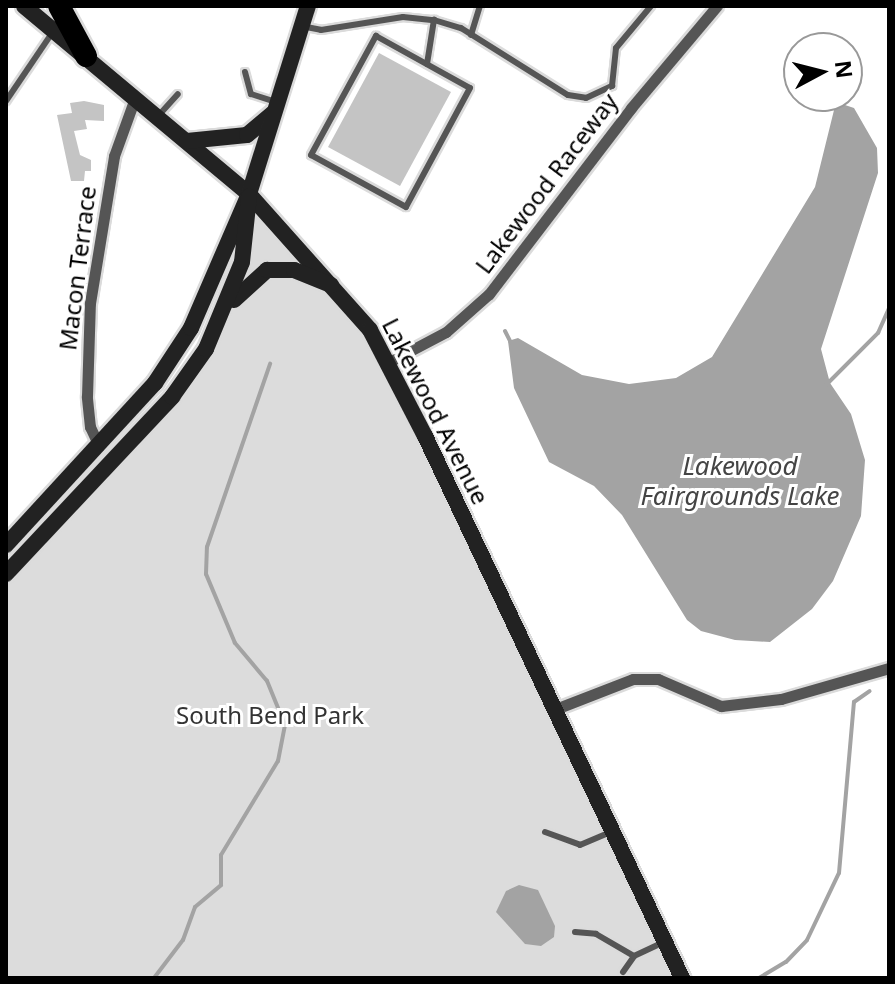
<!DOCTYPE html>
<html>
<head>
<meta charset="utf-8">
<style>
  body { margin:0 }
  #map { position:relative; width:895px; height:984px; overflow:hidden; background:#fff; font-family:"Noto Sans",sans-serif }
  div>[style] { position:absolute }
  .green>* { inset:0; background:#dcdcdc }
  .water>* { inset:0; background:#a3a3a3 }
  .stream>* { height:4px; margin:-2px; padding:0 2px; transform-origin:2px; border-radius:2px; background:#a3a3a3 }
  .building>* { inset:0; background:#c4c4c4 }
  .roads { filter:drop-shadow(2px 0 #dbdbdb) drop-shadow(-2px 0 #dbdbdb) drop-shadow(0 2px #dbdbdb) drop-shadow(0 -2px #dbdbdb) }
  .lane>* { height:6px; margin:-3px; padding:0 3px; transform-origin:3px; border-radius:3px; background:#555 }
  .street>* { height:11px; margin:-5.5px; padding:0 5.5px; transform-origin:5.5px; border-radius:5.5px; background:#555 }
  .secondary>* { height:16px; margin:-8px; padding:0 8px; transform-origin:8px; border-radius:8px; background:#222 }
  .highway>* { height:22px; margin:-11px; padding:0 11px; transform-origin:11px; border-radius:11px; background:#000 }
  span { translate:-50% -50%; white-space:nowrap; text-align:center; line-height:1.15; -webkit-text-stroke:6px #fff; paint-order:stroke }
  .street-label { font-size:24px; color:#000 }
  .park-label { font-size:24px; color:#333 }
  .water-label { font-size:26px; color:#444; font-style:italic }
  .frame { position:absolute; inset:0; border:8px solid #000; pointer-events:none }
  .north { position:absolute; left:783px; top:32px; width:80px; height:80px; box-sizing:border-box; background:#fff; border:2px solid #999; border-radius:50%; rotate:83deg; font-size:22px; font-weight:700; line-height:32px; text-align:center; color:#000 }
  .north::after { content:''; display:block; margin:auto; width:28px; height:36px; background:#000; clip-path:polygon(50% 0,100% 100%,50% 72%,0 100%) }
</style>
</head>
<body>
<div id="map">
  <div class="green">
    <i style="clip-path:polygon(249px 194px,389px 362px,693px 978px,6px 978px,6px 574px,206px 349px)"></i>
  </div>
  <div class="water">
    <i style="clip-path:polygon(836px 102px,854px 108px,877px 148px,878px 173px,821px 349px,830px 383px,851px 414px,865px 460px,861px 516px,833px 581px,812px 609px,770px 642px,735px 640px,701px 631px,687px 620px,622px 515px,594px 486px,549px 462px,514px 388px,508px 341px,518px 338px,582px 375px,629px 384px,676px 378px,712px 357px,815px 187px)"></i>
    <i style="clip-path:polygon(519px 885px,538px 890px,555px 926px,554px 937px,541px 946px,525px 944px,496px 912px,506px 891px)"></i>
  </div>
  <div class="stream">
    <i style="left:505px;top:331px;width:13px;rotate:63deg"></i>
    <i style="left:826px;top:385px;width:74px;rotate:-45deg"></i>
    <i style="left:878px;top:333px;width:27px;rotate:-66deg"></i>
    <i style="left:154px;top:978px;width:48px;rotate:-52.7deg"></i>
    <i style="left:183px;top:940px;width:35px;rotate:-70deg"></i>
    <i style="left:195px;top:907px;width:34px;rotate:-40deg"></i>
    <i style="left:221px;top:885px;width:30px;rotate:-90deg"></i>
    <i style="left:221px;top:855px;width:110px;rotate:-58.8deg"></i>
    <i style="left:278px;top:761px;width:37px;rotate:-79deg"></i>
    <i style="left:285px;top:725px;width:48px;rotate:-112.2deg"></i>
    <i style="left:267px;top:681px;width:50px;rotate:-130.1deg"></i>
    <i style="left:235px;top:643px;width:75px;rotate:-112.8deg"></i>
    <i style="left:206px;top:574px;width:27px;rotate:-88deg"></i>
    <i style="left:207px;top:547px;width:194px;rotate:-71deg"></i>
    <i style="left:759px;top:978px;width:31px;rotate:-31deg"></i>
    <i style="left:786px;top:962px;width:30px;rotate:-46deg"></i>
    <i style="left:807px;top:940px;width:74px;rotate:-64.5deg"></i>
    <i style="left:839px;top:873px;width:172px;rotate:-85deg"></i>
    <i style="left:854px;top:702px;width:19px;rotate:-35deg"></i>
  </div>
  <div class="building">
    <i style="clip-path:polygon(379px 53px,451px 92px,400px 186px,328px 147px)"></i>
    <i style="clip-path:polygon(84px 101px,104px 105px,104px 121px,85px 120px,87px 129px,74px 131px,80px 155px,91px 160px,91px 171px,85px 171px,84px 181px,71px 181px,57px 115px,72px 113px,70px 103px)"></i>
  </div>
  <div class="roads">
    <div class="lane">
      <i style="left:301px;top:26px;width:20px;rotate:11deg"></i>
      <i style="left:321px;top:30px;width:83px;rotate:-9deg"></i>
      <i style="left:403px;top:17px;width:31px;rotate:6deg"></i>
      <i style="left:434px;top:20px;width:28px;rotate:17deg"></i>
      <i style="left:461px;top:28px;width:126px;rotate:32.1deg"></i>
      <i style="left:568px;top:95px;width:18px;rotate:9deg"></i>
      <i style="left:586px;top:98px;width:29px;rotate:-25deg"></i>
      <i style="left:612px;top:86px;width:38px;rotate:-84deg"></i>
      <i style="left:616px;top:48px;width:55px;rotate:-50.2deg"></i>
      <i style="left:471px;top:35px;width:30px;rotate:-73deg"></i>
      <i style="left:376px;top:36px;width:107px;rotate:29deg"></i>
      <i style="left:470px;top:88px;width:135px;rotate:118.3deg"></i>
      <i style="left:406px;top:207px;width:108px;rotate:-151.3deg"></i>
      <i style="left:311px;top:155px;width:136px;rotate:-61.4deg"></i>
      <i style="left:427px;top:64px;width:45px;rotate:-81deg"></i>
      <i style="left:245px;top:72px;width:23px;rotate:75deg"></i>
      <i style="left:251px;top:94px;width:25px;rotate:18deg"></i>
      <i style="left:6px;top:101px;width:82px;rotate:-55.9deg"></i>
      <i style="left:159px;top:115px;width:28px;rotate:-48deg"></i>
      <i style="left:545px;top:832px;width:37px;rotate:20deg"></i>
      <i style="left:580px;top:845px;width:34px;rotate:-23deg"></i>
      <i style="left:575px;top:932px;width:21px;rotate:5deg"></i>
      <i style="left:596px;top:934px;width:44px;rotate:30.1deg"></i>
      <i style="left:623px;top:972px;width:19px;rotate:-55deg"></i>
      <i style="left:634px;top:956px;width:33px;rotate:-25deg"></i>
    </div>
    <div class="street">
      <i style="left:389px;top:362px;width:64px;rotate:-27.8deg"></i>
      <i style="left:446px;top:332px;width:57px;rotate:-41.5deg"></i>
      <i style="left:489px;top:294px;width:234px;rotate:-52.6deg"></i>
      <i style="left:631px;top:108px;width:133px;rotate:-49.9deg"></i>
      <i style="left:99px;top:446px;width:21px;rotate:-115deg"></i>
      <i style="left:90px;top:427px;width:31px;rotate:-96deg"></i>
      <i style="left:87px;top:396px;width:93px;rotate:-88.2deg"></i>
      <i style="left:90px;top:303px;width:149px;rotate:-80.7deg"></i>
      <i style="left:114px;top:156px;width:62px;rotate:-70.1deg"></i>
      <i style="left:553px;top:710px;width:86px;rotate:-21.2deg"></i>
      <i style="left:633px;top:679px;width:25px"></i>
      <i style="left:658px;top:679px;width:69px;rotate:23.2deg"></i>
      <i style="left:721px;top:706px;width:60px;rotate:-6.7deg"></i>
      <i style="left:781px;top:699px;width:112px;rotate:-16deg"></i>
    </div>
    <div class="secondary">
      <i style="left:24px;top:6px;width:293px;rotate:39.9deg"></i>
      <i style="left:249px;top:194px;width:182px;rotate:48.3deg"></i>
      <i style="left:370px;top:330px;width:119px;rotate:62.6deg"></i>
      <i style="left:425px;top:436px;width:600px;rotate:64.63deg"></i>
      <i style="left:187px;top:141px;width:60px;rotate:-5.7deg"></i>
      <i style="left:247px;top:135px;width:35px;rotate:-40deg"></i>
      <i style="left:234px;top:300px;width:45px;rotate:-42.3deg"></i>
      <i style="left:267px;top:270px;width:27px"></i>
      <i style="left:294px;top:270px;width:40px;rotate:22deg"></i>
      <i style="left:6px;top:545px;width:220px;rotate:-47.4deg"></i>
      <i style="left:155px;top:383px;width:66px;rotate:-56.8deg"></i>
      <i style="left:191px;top:328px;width:146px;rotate:-66.6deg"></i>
      <i style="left:249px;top:194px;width:197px;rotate:-72.6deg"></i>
      <i style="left:6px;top:574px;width:243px;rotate:-46.8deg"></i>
      <i style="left:172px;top:397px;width:59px;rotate:-54.7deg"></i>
      <i style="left:206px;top:349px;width:94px;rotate:-67.5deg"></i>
      <i style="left:242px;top:262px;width:66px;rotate:-83.9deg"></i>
    </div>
    <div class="highway">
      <i style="left:59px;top:6px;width:57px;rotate:61.6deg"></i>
    </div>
  </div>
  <div class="street-label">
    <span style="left:546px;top:183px;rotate:-53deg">Lakewood Raceway</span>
    <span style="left:77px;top:268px;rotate:-83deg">Macon Terrace</span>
    <span style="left:436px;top:411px;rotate:63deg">Lakewood Avenue</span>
  </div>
  <div class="park-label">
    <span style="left:270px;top:715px">South Bend Park</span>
  </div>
  <div class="water-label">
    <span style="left:740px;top:481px">Lakewood<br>Fairgrounds Lake</span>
  </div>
  <div class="frame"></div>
  <div class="north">N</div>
</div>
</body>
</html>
